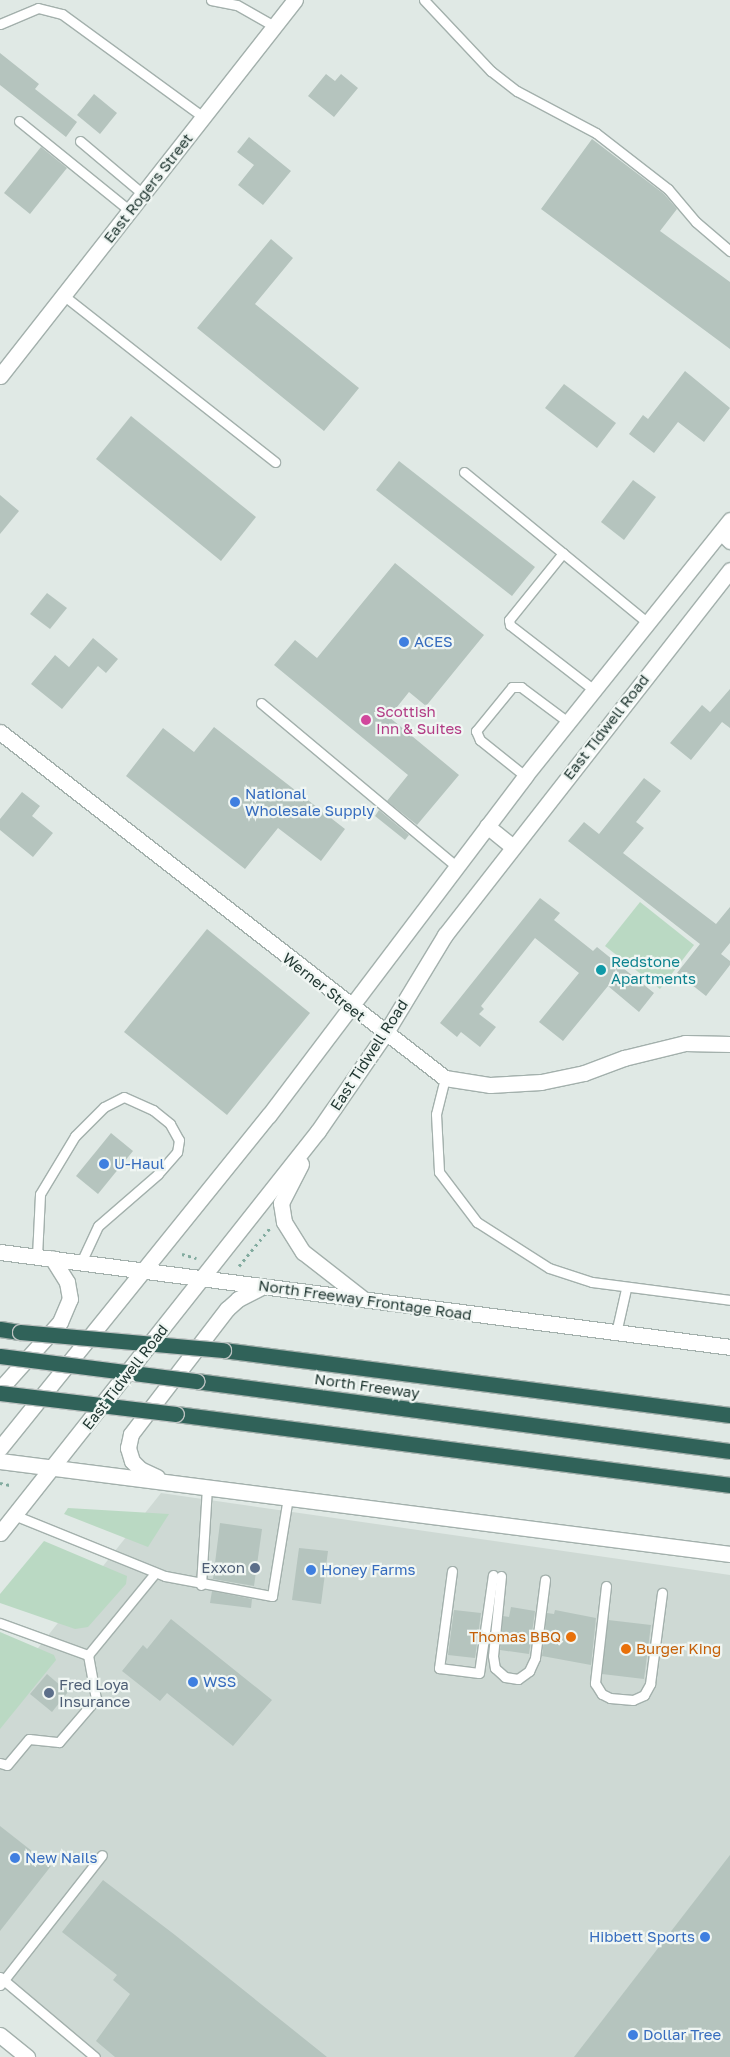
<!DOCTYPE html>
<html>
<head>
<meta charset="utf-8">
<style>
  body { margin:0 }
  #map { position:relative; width:730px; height:2057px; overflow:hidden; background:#e0e9e5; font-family:"Golos Text",sans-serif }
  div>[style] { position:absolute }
  .built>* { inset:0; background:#ced9d4 }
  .green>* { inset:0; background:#bad9c3 }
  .building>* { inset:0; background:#b5c4be }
  .path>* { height:3px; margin-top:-1.5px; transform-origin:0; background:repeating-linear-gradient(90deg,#82ab9f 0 2.5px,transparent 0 6.5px) }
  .roads { filter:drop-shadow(1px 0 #a3b0ac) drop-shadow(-1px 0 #a3b0ac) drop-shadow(0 1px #a3b0ac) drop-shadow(0 -1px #a3b0ac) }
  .lane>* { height:9px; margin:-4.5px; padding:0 4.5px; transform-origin:4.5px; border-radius:4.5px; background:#fff }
  .street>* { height:15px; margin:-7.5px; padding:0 7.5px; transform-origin:7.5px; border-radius:7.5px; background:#fff }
  .secondary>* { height:15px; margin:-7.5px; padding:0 7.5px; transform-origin:7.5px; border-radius:7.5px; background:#fff }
  .highway>* { height:15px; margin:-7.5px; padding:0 7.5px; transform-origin:7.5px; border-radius:7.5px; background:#306259 }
  .bridges { filter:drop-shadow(1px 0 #bdc3c2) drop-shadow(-1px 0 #bdc3c2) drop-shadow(0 1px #bdc3c2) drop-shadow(0 -1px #bdc3c2) }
  .highway-bridge>* { height:15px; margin:-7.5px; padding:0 7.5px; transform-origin:7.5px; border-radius:7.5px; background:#306259 }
  .dots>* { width:14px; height:14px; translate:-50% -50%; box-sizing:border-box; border:2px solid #f0f6f3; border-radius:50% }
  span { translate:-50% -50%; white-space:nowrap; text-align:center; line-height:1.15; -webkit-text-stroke:4.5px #f0f6f3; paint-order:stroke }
  .street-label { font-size:15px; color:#223833 }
  .shop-label { font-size:15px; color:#366cbe }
  .left { translate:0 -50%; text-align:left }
  .right { translate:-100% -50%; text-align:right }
  .hotel-label { font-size:15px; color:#b23c85 }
  .culture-label { font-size:15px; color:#0d838f }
  .service-label { font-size:15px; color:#4e5e75 }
  .food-label { font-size:15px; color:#c56008 }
</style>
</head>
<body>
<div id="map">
  <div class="built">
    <i style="clip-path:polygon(161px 1493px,730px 1575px,730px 2057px,93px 2057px,0 1983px,0 1696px)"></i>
  </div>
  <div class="green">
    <i style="clip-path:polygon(640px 902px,694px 945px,660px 989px,605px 946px)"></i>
    <i style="clip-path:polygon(68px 1508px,169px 1514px,148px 1547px,64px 1514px)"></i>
    <i style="clip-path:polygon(44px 1541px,127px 1576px,126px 1584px,88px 1627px,75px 1629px,0 1603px,0 1594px)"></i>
    <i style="clip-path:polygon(0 1632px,54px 1655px,56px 1660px,0 1729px)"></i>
  </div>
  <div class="building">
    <i style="clip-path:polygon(0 53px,39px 84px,35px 89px,77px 122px,66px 137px,0 85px)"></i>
    <i style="clip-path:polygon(326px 74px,335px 81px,341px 74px,358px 88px,334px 117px,308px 96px)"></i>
    <i style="clip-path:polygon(94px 94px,117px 113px,100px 134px,77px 115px)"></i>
    <i style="clip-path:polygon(249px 137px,291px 171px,263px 205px,238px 185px,254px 165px,237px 152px)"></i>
    <i style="clip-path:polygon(592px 139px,664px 194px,677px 209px,660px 231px,730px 282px,730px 349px,541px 209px)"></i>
    <i style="clip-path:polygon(41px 147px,67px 168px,30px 214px,4px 193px)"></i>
    <i style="clip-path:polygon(271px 239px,293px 258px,255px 304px,359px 388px,324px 431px,197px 328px)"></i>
    <i style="clip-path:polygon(685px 371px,730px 408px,704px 442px,678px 422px,654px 453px,629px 434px,643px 415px,648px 419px)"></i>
    <i style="clip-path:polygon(564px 384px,616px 423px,597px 448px,545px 408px)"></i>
    <i style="clip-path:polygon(131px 416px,256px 517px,221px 561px,96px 459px)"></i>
    <i style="clip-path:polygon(399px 461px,535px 567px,512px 596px,376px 490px)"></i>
    <i style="clip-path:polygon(633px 480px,656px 497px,624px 540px,601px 522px)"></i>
    <i style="clip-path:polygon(0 495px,19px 511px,0 534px)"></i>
    <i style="clip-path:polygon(395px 563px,484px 635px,426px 706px,409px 692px,389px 717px,459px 775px,417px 825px,387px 801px,408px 775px,274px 665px,295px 640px,317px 658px)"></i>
    <i style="clip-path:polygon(47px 593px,67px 608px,50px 629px,30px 614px)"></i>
    <i style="clip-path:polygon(93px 638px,118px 659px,106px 673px,98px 666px,62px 709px,31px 684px,55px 655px,69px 667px)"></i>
    <i style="clip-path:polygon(730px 689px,730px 728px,722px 722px,691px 760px,670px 743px,702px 705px,710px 712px)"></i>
    <i style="clip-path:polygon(214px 727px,345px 829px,321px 861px,278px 828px,245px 869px,126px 776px,163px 728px,194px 752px)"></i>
    <i style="clip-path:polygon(644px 778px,661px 791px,636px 822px,644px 828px,623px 853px,716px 924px,730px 907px,730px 943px,721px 954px,730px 961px,730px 965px,706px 996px,677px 973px,700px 944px,568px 841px,584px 822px,599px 834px)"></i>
    <i style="clip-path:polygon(22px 792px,40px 806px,32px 816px,53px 833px,33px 857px,0 830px,0 819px)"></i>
    <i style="clip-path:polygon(379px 810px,409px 835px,405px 840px,375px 816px)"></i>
    <i style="clip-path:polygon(540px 898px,560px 913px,554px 920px,593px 951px,597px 947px,654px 993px,639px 1012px,608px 986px,563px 1041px,539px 1022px,579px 973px,535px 938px,481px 1006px,484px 1009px,479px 1014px,496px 1027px,480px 1047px,461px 1032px,457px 1037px,440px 1023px)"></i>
    <i style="clip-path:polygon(207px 929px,310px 1013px,227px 1115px,124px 1032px)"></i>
    <i style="clip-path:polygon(111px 1133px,133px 1151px,98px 1194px,76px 1176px)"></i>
    <i style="clip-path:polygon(220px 1523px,262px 1529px,254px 1586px,213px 1579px)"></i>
    <i style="clip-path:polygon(299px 1548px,328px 1551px,321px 1604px,292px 1600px)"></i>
    <i style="clip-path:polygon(212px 1591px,252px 1599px,251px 1608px,210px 1603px)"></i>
    <i style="clip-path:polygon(511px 1607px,535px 1611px,529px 1654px,500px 1650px,503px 1616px,509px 1617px)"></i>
    <i style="clip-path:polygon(454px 1610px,481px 1613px,475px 1658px,448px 1655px)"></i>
    <i style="clip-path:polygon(555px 1610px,596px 1618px,591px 1665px,542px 1656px,547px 1613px,554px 1614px)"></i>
    <i style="clip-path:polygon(171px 1619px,272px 1700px,233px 1746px,167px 1693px,160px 1701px,122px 1671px,143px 1645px,147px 1649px)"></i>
    <i style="clip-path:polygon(608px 1620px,651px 1625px,644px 1679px,602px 1674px)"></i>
    <i style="clip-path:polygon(47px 1674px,68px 1692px,52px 1712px,30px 1694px)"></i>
    <i style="clip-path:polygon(0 1826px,51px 1866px,0 1931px)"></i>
    <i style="clip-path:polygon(730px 1855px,730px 2057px,574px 2057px,645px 1965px)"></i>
    <i style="clip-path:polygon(103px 1880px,175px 1935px,327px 2057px,115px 2057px,96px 2041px,130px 1994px,113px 1980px,117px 1975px,62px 1932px)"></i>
  </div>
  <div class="path">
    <i style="left:182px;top:1254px;width:15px;rotate:16deg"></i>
    <i style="left:239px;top:1266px;width:49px;rotate:-50.8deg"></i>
    <i style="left:0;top:1483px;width:10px;rotate:11deg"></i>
  </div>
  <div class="roads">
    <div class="lane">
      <i style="left:211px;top:0;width:26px;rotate:11deg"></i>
      <i style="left:237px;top:5px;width:43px;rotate:29.6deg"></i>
      <i style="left:424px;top:0;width:98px;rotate:46.7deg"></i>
      <i style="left:491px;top:71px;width:33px;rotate:38deg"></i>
      <i style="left:517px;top:91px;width:89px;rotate:28deg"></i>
      <i style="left:596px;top:133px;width:91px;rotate:37.9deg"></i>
      <i style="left:668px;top:189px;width:43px;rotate:49.7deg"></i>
      <i style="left:696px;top:222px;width:45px;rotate:40.5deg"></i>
      <i style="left:0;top:24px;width:41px;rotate:-22.8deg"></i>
      <i style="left:38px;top:8px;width:25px;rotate:14deg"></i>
      <i style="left:62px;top:14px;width:175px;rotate:36.1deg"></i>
      <i style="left:19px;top:121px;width:143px;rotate:39deg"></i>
      <i style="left:80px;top:141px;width:82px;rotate:40.1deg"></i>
      <i style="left:63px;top:295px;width:270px;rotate:38.2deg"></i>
      <i style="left:464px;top:472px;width:238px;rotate:39.4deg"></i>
      <i style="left:563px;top:553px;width:86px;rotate:128.9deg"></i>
      <i style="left:509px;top:620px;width:5px;rotate:79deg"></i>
      <i style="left:510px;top:625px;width:106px;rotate:37.7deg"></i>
      <i style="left:261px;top:703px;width:256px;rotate:39.9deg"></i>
      <i style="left:525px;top:776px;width:58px;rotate:-141.3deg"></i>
      <i style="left:480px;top:740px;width:10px;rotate:-114deg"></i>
      <i style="left:476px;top:731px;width:57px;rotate:-50.7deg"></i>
      <i style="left:512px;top:687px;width:9px"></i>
      <i style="left:521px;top:687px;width:59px;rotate:36.7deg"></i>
      <i style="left:445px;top:1078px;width:37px;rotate:104deg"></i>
      <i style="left:436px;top:1114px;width:58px;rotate:87deg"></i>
      <i style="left:439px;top:1172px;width:63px;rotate:52.8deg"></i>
      <i style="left:477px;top:1222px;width:85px;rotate:32.6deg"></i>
      <i style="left:549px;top:1268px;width:45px;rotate:18deg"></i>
      <i style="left:592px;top:1282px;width:139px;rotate:7.4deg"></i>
      <i style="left:37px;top:1256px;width:62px;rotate:-87.2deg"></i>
      <i style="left:40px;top:1194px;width:68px;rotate:-58.9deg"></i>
      <i style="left:75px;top:1136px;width:41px;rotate:-45deg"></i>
      <i style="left:104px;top:1107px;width:22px;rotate:-27deg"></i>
      <i style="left:124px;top:1097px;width:32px;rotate:24deg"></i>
      <i style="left:153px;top:1110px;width:22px;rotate:39deg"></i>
      <i style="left:170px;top:1124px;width:18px;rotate:61deg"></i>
      <i style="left:179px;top:1140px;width:12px;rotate:99deg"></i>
      <i style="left:177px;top:1152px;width:29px;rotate:131deg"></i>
      <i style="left:158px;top:1174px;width:79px;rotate:139.1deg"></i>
      <i style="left:98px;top:1226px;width:40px;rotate:115deg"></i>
      <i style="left:616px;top:1333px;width:45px;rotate:-77.2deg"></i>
      <i style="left:14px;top:1515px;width:163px;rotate:22deg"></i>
      <i style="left:165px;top:1576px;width:109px;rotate:10.6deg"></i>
      <i style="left:272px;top:1596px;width:100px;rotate:-80.8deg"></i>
      <i style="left:452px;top:1571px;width:98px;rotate:97.6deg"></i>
      <i style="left:439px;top:1668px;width:40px;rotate:7.1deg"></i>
      <i style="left:479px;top:1673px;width:99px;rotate:-81.9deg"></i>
      <i style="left:501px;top:1576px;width:80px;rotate:95.7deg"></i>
      <i style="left:493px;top:1656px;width:12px;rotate:81deg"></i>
      <i style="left:495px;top:1668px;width:13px;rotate:42deg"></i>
      <i style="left:505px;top:1677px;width:13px;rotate:9deg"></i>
      <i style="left:518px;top:1679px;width:14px;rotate:-36deg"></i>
      <i style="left:529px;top:1671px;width:14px;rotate:-65deg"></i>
      <i style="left:535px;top:1658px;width:79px;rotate:-82.7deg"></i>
      <i style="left:201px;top:1585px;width:98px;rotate:-86.5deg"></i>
      <i style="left:606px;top:1586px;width:98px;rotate:96.5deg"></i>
      <i style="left:595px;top:1683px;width:13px;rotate:58deg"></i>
      <i style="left:602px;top:1694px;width:9px;rotate:27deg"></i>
      <i style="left:610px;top:1698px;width:23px;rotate:5deg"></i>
      <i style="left:633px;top:1700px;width:12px;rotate:-24deg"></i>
      <i style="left:644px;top:1695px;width:13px;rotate:-61deg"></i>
      <i style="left:650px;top:1684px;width:92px;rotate:-82.5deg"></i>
      <i style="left:0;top:1623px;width:94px;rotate:20deg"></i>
      <i style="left:0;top:1763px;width:7px;rotate:16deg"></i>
      <i style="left:7px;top:1765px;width:34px;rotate:-50deg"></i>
      <i style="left:29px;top:1739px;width:30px;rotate:6deg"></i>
      <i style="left:59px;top:1742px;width:57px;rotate:-49.3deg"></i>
      <i style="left:96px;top:1699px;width:45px;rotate:-100.3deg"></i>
      <i style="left:88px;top:1655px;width:106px;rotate:-50.7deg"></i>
      <i style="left:0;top:1977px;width:124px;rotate:40.1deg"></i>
      <i style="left:0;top:1985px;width:165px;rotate:-51.9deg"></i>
    </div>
    <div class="street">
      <i style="left:0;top:376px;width:478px;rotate:-51.9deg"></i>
      <i style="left:721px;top:532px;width:13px;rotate:45deg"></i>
    </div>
    <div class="secondary">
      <i style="left:0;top:732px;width:564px;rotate:37.87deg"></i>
      <i style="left:445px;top:1078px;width:46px;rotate:8.8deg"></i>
      <i style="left:490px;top:1085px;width:51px;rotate:-3.4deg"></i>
      <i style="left:541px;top:1082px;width:44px;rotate:-11.8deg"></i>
      <i style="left:584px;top:1073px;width:43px;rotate:-20.6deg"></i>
      <i style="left:624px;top:1058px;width:63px;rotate:-13.8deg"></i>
      <i style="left:685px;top:1043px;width:45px;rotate:1.3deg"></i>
      <i style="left:487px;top:826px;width:32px;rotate:39deg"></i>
      <i style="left:301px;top:1164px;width:44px;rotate:117.1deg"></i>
      <i style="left:281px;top:1203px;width:19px;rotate:81deg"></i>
      <i style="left:284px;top:1222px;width:36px;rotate:58deg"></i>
      <i style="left:303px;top:1252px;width:75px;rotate:37.9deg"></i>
      <i style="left:0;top:1252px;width:736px;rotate:7.41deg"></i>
      <i style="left:0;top:1389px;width:90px;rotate:-48.2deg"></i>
      <i style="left:60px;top:1322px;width:25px;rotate:-67deg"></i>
      <i style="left:70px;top:1299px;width:17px;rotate:-100deg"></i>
      <i style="left:67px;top:1282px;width:28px;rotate:-122deg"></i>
      <i style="left:0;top:1448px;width:428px;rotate:-51.1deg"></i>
      <i style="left:269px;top:1115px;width:425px;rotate:-52.9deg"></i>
      <i style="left:525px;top:776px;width:328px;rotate:-51.3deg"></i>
      <i style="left:0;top:1461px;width:736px;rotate:7.26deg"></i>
      <i style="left:157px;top:1477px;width:19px;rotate:-155deg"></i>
      <i style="left:140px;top:1469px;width:11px;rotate:-135deg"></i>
      <i style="left:132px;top:1461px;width:14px;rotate:-107deg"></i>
      <i style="left:128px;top:1448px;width:14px;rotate:-78deg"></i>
      <i style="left:131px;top:1434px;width:158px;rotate:-52.5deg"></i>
      <i style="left:227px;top:1309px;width:15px;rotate:-42deg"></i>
      <i style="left:238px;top:1299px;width:28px;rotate:-27deg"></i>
      <i style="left:0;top:1533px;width:513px;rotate:-51.65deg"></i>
      <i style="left:318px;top:1131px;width:118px;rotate:-55.4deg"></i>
      <i style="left:385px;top:1034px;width:116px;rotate:-58.8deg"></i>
      <i style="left:445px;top:935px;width:463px;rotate:-52deg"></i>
      <i style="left:0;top:2035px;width:35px;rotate:39deg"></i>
    </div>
    <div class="highway">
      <i style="left:0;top:1329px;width:20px;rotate:9deg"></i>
      <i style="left:223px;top:1350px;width:511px;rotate:7.31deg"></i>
      <i style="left:196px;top:1381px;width:539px;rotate:7.47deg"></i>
      <i style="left:176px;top:1414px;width:559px;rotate:7.3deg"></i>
    </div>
  </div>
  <div class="bridges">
    <div class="highway-bridge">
      <i style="left:20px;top:1332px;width:204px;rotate:5.1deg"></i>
      <i style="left:0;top:1356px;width:198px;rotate:7.3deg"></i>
      <i style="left:0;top:1393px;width:177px;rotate:6.8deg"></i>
    </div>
  </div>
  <div class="dots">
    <i style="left:404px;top:642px;background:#3f7fe0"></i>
    <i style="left:366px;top:720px;background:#d1479c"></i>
    <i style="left:235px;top:802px;background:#3f7fe0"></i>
    <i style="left:601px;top:970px;background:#0f9aa8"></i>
    <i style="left:104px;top:1164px;background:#3f7fe0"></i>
    <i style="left:255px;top:1568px;background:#5c6f8a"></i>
    <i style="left:311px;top:1570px;background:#3f7fe0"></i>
    <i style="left:571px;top:1637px;background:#e8710a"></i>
    <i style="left:626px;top:1649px;background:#e8710a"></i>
    <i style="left:193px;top:1682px;background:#3f7fe0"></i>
    <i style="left:49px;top:1693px;background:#5c6f8a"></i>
    <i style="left:15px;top:1858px;background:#3f7fe0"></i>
    <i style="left:705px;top:1937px;background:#3f7fe0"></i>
    <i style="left:633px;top:2035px;background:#3f7fe0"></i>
  </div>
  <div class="street-label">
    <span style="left:148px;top:188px;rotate:-52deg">East Rogers Street</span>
    <span style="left:606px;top:727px;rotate:-52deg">East Tidwell Road</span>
    <span style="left:324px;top:987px;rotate:38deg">Werner Street</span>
    <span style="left:369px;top:1055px;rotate:-57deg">East Tidwell Road</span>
    <span style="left:365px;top:1300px;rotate:8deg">North Freeway Frontage Road</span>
    <span style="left:125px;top:1377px;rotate:-52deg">East Tidwell Road</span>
    <span style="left:367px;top:1386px;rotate:8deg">North Freeway</span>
  </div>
  <div class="shop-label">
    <span class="left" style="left:414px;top:642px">ACES</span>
    <span class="left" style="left:245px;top:802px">National<br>Wholesale Supply</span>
    <span class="left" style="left:114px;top:1164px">U-Haul</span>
    <span class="left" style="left:321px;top:1570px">Honey Farms</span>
    <span class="left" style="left:203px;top:1682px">WSS</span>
    <span class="left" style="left:25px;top:1858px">New Nails</span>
    <span class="right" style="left:695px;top:1937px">Hibbett Sports</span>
    <span class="left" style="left:643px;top:2035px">Dollar Tree</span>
  </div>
  <div class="hotel-label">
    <span class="left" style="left:376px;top:720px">Scottish<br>Inn &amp; Suites</span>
  </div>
  <div class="culture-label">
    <span class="left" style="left:611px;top:970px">Redstone<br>Apartments</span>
  </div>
  <div class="service-label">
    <span class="right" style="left:245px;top:1568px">Exxon</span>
    <span class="left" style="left:59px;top:1693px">Fred Loya<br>Insurance</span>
  </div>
  <div class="food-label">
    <span class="right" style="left:561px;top:1637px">Thomas BBQ</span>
    <span class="left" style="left:636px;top:1649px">Burger King</span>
  </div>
</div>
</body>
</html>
